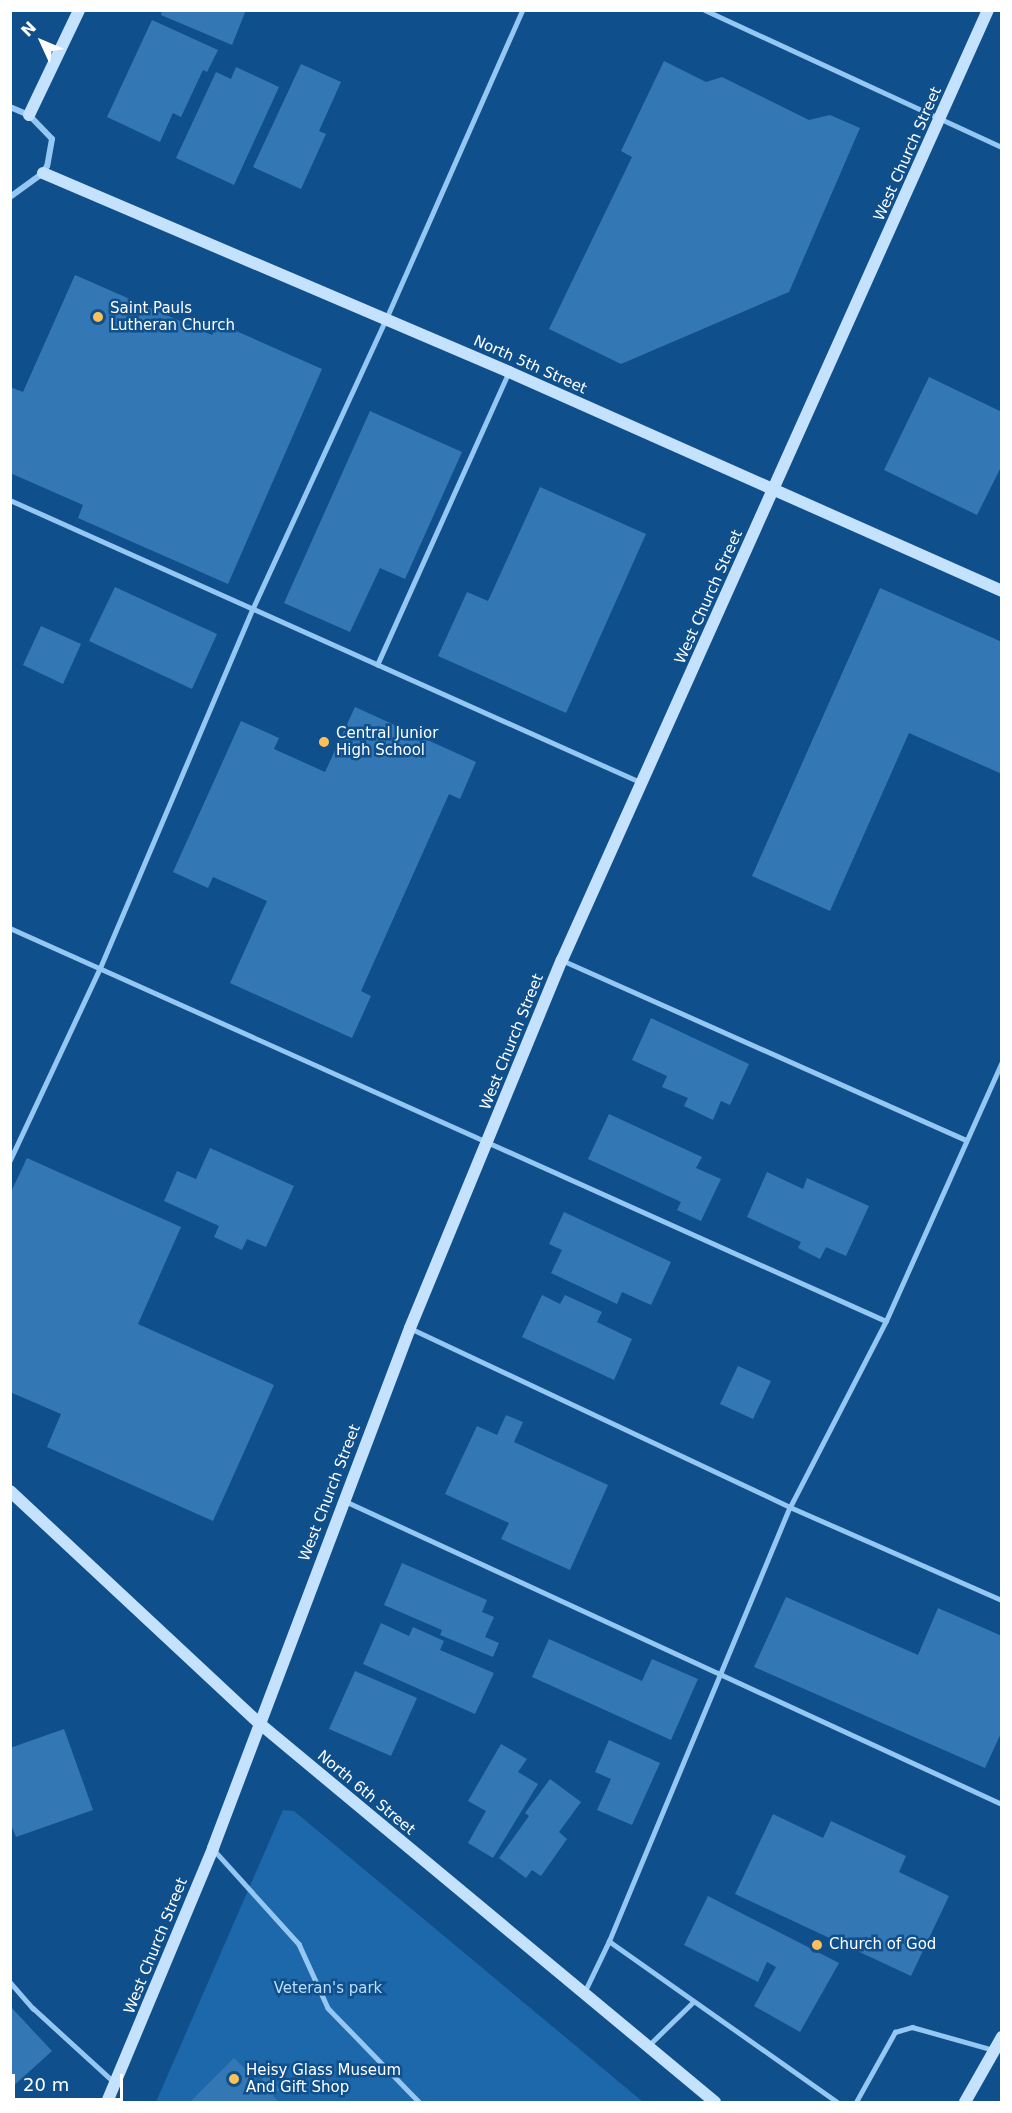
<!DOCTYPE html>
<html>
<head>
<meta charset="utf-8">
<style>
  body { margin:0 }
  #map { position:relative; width:1012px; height:2113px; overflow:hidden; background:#0f508c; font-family:"DejaVu Sans",sans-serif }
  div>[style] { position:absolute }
  .green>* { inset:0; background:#1d68aa }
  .building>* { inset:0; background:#3377b4 }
  .lane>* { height:4.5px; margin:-2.25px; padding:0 2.25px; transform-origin:2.25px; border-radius:2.25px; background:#95c7f3 }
  .street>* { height:6px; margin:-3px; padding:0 3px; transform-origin:3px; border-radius:3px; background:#95c7f3 }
  .secondary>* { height:12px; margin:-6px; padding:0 6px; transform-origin:6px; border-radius:6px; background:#c4e1fd }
  .dots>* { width:16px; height:16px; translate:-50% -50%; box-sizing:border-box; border:3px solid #0f508c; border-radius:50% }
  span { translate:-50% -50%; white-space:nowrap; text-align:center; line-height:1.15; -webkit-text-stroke:5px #0f508c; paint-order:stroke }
  .street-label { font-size:15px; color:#fff }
  .poi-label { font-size:15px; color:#fff }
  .left { translate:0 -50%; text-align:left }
  .park-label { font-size:15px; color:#bcdffe }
  .frame { position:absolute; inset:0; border:12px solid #fff; pointer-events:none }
  .north { position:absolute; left:12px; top:12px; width:60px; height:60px; -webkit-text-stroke:4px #0f508c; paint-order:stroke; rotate:314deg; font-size:16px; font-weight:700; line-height:24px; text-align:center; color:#fff }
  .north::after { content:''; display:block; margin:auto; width:21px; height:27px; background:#fff; clip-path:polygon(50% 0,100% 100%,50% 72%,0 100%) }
  .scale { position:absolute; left:12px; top:2074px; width:111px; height:27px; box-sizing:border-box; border:3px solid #fff; border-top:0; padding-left:8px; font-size:18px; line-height:21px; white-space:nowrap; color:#fff; -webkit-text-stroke:4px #0f508c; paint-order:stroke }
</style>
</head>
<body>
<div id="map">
  <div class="green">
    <i style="clip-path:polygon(283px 1810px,294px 1811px,643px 2102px,156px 2102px)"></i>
  </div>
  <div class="building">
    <i style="clip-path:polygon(162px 10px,246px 10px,232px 45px,161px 15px)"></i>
    <i style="clip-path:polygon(152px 20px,218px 50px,207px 72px,203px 70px,181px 117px,173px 113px,160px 142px,107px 117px)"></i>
    <i style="clip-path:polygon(664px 61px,706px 82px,722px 77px,809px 120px,830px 115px,860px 128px,789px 292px,621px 364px,549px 329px,632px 157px,621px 151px)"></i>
    <i style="clip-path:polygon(301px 64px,341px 82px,319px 131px,326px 134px,301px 189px,253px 167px)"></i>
    <i style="clip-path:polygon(236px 67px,279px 87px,234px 185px,176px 158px,216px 72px,231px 79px)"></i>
    <i style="clip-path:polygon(75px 275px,212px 335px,218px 323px,322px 369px,228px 584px,78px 518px,83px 505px,10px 473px,10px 387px,23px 392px)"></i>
    <i style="clip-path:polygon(929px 377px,1002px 412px,1002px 465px,977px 515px,884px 470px)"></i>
    <i style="clip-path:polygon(370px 411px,462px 452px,405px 579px,380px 568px,350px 632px,284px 603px)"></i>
    <i style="clip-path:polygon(540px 487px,646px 534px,566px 713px,438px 656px,467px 592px,488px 601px)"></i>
    <i style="clip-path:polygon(115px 587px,217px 634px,192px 689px,89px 641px)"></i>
    <i style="clip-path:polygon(880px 588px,1002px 642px,1002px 774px,909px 733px,830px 911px,752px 876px)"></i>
    <i style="clip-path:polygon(41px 626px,81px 644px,63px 684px,23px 665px)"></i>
    <i style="clip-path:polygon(355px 707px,476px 762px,460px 799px,449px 794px,361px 991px,371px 996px,352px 1038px,230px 983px,267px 901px,213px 877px,208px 888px,173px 872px,241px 721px,279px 738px,274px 749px,325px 772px)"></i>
    <i style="clip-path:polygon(651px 1018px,749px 1064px,730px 1105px,721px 1101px,713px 1120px,684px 1106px,688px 1098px,662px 1087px,667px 1076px,632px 1060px)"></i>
    <i style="clip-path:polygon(609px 1114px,702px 1157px,696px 1168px,721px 1179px,701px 1221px,677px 1210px,681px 1202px,588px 1159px)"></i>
    <i style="clip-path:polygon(210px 1148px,294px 1186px,266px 1247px,247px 1239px,242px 1250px,214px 1237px,219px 1226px,164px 1201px,177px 1171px,196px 1179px)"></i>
    <i style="clip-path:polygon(27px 1158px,181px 1227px,138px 1324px,274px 1385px,213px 1521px,47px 1447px,61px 1414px,10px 1392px,10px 1194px)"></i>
    <i style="clip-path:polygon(767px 1172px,803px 1189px,807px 1178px,869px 1206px,846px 1256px,826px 1247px,820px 1259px,798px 1248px,801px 1242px,747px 1217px)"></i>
    <i style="clip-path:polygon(564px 1212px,671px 1262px,651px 1305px,622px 1292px,617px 1304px,551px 1273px,562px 1250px,549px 1244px)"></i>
    <i style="clip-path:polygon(542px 1295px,560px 1304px,565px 1295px,602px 1312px,597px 1322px,632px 1339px,614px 1380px,522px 1337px)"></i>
    <i style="clip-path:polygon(738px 1366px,771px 1381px,753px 1419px,720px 1404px)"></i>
    <i style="clip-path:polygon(506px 1415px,523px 1422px,514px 1442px,608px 1485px,570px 1570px,501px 1539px,509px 1523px,445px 1494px,477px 1426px,497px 1435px)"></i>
    <i style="clip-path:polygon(402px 1563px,487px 1600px,482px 1612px,494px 1617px,485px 1637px,499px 1643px,493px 1657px,440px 1635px,442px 1630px,384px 1605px)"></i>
    <i style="clip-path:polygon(786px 1597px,918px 1655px,938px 1608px,1002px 1636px,1002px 1731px,985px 1768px,754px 1667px)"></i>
    <i style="clip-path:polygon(381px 1623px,409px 1636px,413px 1627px,444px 1641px,440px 1650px,494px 1673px,475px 1714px,363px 1664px)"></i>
    <i style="clip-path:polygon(549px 1639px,642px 1681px,652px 1659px,698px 1679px,671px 1740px,532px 1677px)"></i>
    <i style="clip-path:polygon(355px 1671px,417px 1698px,391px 1756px,329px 1729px)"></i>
    <i style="clip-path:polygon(64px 1729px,93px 1810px,16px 1837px,10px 1822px,10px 1748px)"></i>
    <i style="clip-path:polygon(609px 1740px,660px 1763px,632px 1825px,597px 1810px,611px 1779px,595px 1772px)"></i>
    <i style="clip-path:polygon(501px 1744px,527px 1759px,518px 1772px,538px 1784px,493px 1858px,468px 1843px,486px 1811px,468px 1801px)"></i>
    <i style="clip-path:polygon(550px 1779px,581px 1802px,559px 1832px,567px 1839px,541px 1876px,532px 1870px,526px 1878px,499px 1858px,529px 1816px,525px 1813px)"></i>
    <i style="clip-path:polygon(773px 1814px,823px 1838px,831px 1821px,906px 1856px,899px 1872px,949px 1896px,911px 1976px,735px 1894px)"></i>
    <i style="clip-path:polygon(708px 1896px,839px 1963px,800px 2032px,754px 2006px,776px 1967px,767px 1962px,758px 1982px,684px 1945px)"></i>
    <i style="clip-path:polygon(10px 2006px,52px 2051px,10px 2089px)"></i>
    <i style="clip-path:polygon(234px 2058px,259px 2083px,266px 2075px,280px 2089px,273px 2096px,279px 2102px,190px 2102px)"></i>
  </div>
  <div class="lane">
    <i style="left:705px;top:10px;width:327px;rotate:24.8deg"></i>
    <i style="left:10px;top:500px;width:690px;rotate:24.11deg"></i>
    <i style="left:377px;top:665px;width:319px;rotate:-65.8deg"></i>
    <i style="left:10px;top:928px;width:960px;rotate:24.16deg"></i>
    <i style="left:564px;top:961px;width:440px;rotate:24deg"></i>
    <i style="left:10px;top:1160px;width:212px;rotate:-64.9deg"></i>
    <i style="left:100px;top:968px;width:389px;rotate:-67deg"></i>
    <i style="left:252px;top:610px;width:320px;rotate:-65.3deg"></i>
    <i style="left:386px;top:319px;width:338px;rotate:-66.2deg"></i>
    <i style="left:412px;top:1329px;width:418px;rotate:25.2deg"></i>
    <i style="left:790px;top:1507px;width:232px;rotate:23.7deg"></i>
    <i style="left:345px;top:1501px;width:724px;rotate:24.76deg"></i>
    <i style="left:214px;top:1850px;width:127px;rotate:47.9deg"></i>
    <i style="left:299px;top:1944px;width:70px;rotate:65.6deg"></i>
    <i style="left:328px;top:2008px;width:131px;rotate:45.9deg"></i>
    <i style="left:609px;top:1941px;width:279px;rotate:35.2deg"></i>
    <i style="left:10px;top:1982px;width:35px;rotate:49deg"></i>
    <i style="left:33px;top:2008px;width:108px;rotate:42.4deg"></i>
    <i style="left:584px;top:1993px;width:58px;rotate:-64.3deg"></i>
    <i style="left:609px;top:1941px;width:470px;rotate:-67.4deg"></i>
    <i style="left:790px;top:1507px;width:209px;rotate:-62.7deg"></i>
    <i style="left:886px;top:1321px;width:284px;rotate:-65.9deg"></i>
    <i style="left:649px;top:2045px;width:62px;rotate:-44.3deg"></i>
    <i style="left:856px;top:2102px;width:80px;rotate:-60.9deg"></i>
    <i style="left:895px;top:2032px;width:18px;rotate:-16deg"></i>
    <i style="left:912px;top:2027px;width:85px;rotate:15.7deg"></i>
  </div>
  <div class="street">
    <i style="left:10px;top:107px;width:21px;rotate:23deg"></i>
    <i style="left:29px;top:115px;width:33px;rotate:46deg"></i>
    <i style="left:52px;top:139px;width:27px;rotate:100deg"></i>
    <i style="left:47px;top:166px;width:8px;rotate:120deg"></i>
    <i style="left:43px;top:173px;width:41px;rotate:144deg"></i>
  </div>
  <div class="secondary">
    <i style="left:29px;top:115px;width:116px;rotate:-64.5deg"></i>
    <i style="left:43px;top:173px;width:507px;rotate:23.12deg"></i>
    <i style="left:509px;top:372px;width:539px;rotate:23.95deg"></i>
    <i style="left:10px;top:1491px;width:340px;rotate:43deg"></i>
    <i style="left:259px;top:1723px;width:593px;rotate:39.73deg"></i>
    <i style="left:107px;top:2102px;width:275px;rotate:-67.3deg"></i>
    <i style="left:213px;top:1848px;width:556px;rotate:-69.25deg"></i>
    <i style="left:410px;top:1328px;width:398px;rotate:-67.6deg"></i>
    <i style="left:562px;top:960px;width:1041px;rotate:-65.85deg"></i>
    <i style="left:965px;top:2102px;width:75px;rotate:-60.4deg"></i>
  </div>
  <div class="dots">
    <i style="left:98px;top:317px;background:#ffc157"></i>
    <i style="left:324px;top:742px;background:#ffc157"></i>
    <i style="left:817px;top:1945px;background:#ffc157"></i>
    <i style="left:234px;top:2079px;background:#ffc157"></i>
  </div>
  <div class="street-label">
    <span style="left:908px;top:154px;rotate:-66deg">West Church Street</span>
    <span style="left:530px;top:365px;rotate:24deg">North 5th Street</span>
    <span style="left:709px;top:597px;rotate:-66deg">West Church Street</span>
    <span style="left:512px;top:1042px;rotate:-68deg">West Church Street</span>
    <span style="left:330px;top:1493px;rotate:-69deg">West Church Street</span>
    <span style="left:366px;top:1793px;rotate:40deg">North 6th Street</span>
    <span style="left:156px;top:1946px;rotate:-68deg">West Church Street</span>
  </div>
  <div class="poi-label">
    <span class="left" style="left:110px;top:317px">Saint Pauls<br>Lutheran Church</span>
    <span class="left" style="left:336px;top:742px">Central Junior<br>High School</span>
    <span class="left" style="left:829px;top:1945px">Church of God</span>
    <span class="left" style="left:246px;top:2079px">Heisy Glass Museum<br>And Gift Shop</span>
  </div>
  <div class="park-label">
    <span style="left:328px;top:1989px">Veteran's park</span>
  </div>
  <div class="frame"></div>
  <div class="north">N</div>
  <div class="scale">20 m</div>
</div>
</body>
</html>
